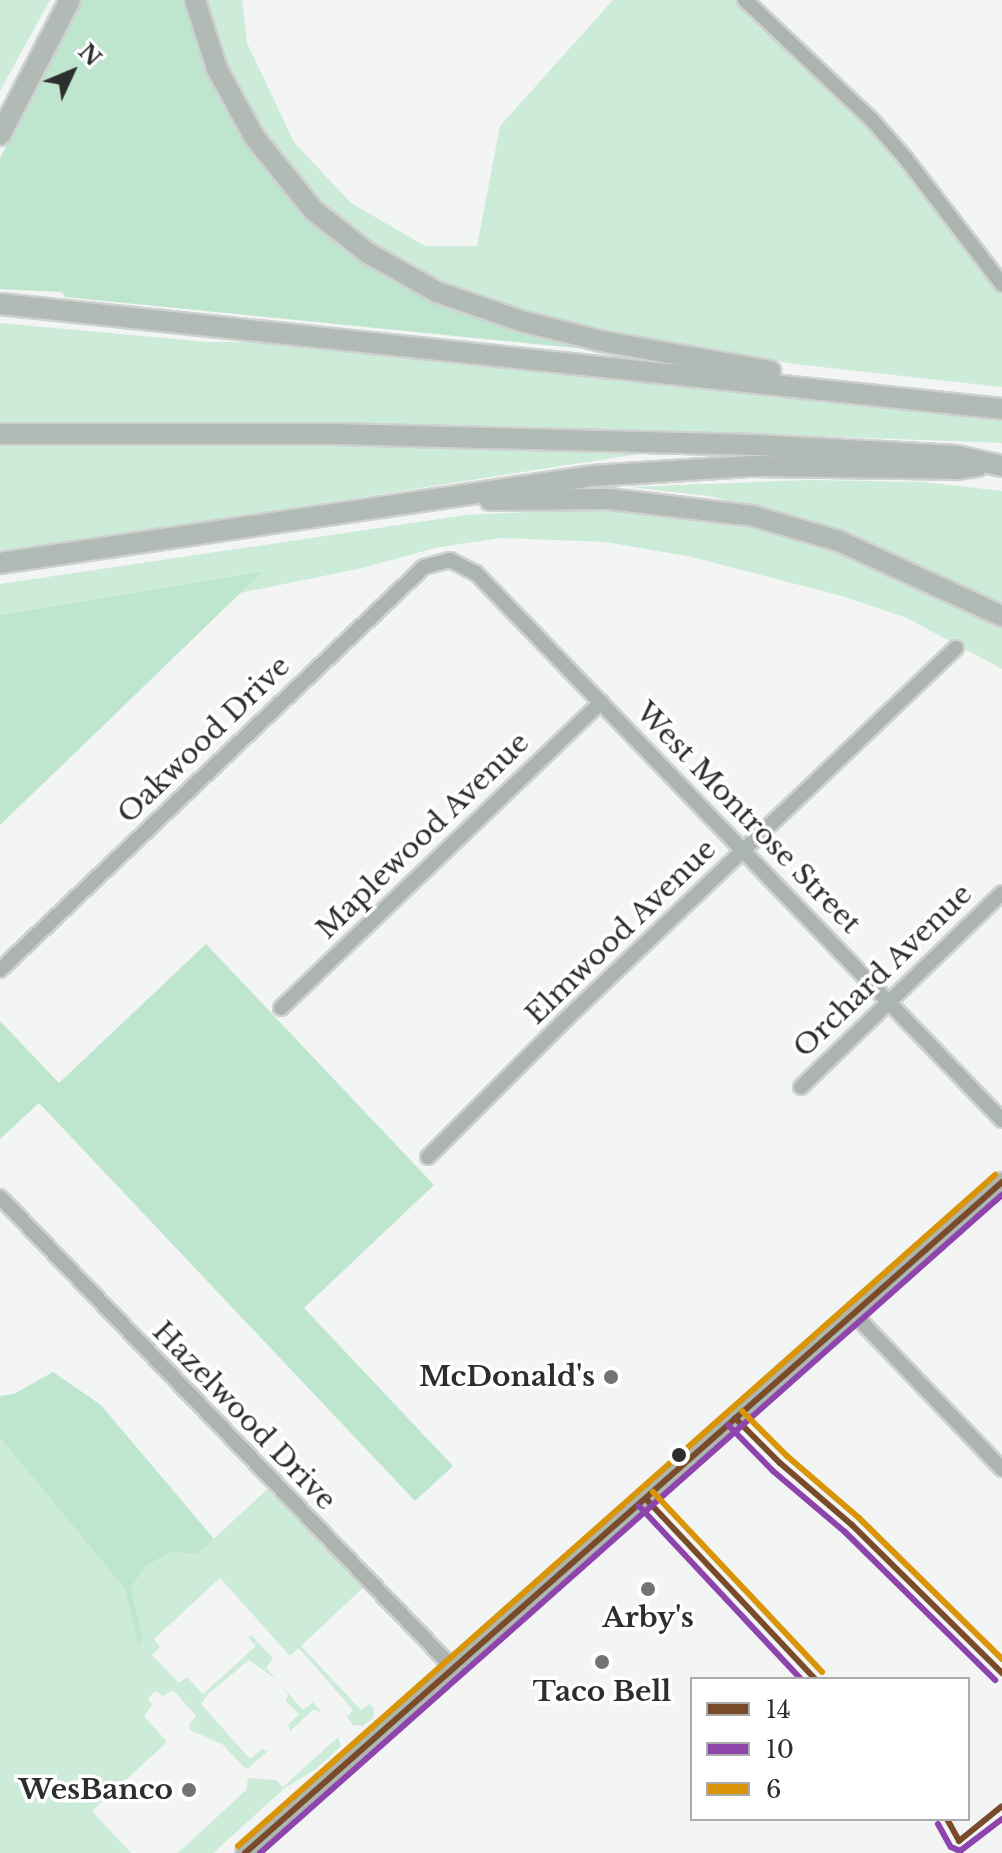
<!DOCTYPE html>
<html>
<head>
<meta charset="utf-8">
<style>
  body { margin:0 }
  #map { position:relative; width:1002px; height:1853px; overflow:hidden; background:#f3f5f4; font-family:"Libre Baskerville",serif }
  div>[style] { position:absolute }
  .green>* { inset:0; background:#ccebd8 }
  .forest>* { inset:0; background:#bee6cf }
  .roads { filter:drop-shadow(2px 0 #cfd1d0) drop-shadow(-2px 0 #cfd1d0) drop-shadow(0 2px #cfd1d0) drop-shadow(0 -2px #cfd1d0) }
  .minor>* { height:14px; margin:-7px; padding:0 7px; transform-origin:7px; border-radius:7px; background:#acb4af }
  .major>* { height:18px; margin:-9px; padding:0 9px; transform-origin:9px; border-radius:9px; background:#adb6b1 }
  .highway>* { height:20px; margin:-10px; padding:0 10px; transform-origin:10px; border-radius:10px; background:#b1bab5 }
  .bus-1>* { height:6px; margin:-3px; padding:0 3px; transform-origin:3px; border-radius:3px; background:#7a4b2a }
  .bus-2>* { height:6px; margin:-3px; padding:0 3px; transform-origin:3px; border-radius:3px; background:#8e44ad }
  .bus-3>* { height:6px; margin:-3px; padding:0 3px; transform-origin:3px; border-radius:3px; background:#d99407 }
  .dots>* { width:22px; height:22px; translate:-50% -50%; box-sizing:border-box; border:4px solid #fff; border-radius:50% }
  span { translate:-50% -50%; white-space:nowrap; text-align:center; line-height:1.15; -webkit-text-stroke:7px #fff; paint-order:stroke }
  .street-label { font-size:28px; color:#2d2e2e }
  .poi-label { font-size:28px; color:#2d2e2e; font-weight:700 }
  .right { translate:-100% -50%; text-align:right }
  .legend { position:absolute; left:690px; top:1677px; width:280px; height:144px; box-sizing:border-box; background:#fff; border:2px solid #ababab; margin:0; padding:10px 14px; list-style:none; font-size:24px; color:#2d2e2e }
  .legend li { display:flex; align-items:center; gap:16px; height:40px }
  .legend b { width:40px; border:2px solid #ababab }
  .north { position:absolute; left:32px; top:32px; width:80px; height:80px; -webkit-text-stroke:6px #fff; paint-order:stroke; rotate:46deg; font-size:22px; font-weight:700; line-height:32px; text-align:center; color:#2d2e2e }
  .north::after { content:''; display:block; margin:auto; width:28px; height:36px; background:#2d2e2e; clip-path:polygon(50% 0,100% 100%,50% 72%,0 100%) }
</style>
</head>
<body>
<div id="map">
  <div class="green">
    <i style="clip-path:polygon(0 0,50px 0,0 91px)"></i>
    <i style="clip-path:polygon(204px 0,242px 0,247px 43px,294px 142px,351px 203px,425px 246px,477px 246px,500px 126px,613px 0,736px 0,870px 129px,927px 193px,1002px 295px,1002px 387px,795px 364px,653px 341px,464px 296px,403px 268px,349px 231px,311px 195px,257px 127px,223px 62px)"></i>
    <i style="clip-path:polygon(0 323px,208px 342px,263px 342px,357px 350px,1002px 419px,1002px 443px,683px 431px,0 425px)"></i>
    <i style="clip-path:polygon(0 442px,268px 443px,639px 454px,47px 546px,0 550px)"></i>
    <i style="clip-path:polygon(808px 480px,923px 482px,1002px 491px,1002px 606px,886px 552px,792px 515px,708px 496px,629px 487px)"></i>
    <i style="clip-path:polygon(586px 509px,679px 513px,738px 521px,851px 556px,1002px 627px,1002px 669px,907px 618px,842px 596px,692px 557px,606px 542px,500px 538px,435px 548px,362px 568px,240px 593px,262px 571px,0 615px,0 584px,466px 515px)"></i>
    <i style="clip-path:polygon(0 1438px,125px 1589px,138px 1644px,143px 1638px,131px 1588px,145px 1567px,170px 1552px,197px 1554px,273px 1484px,366px 1585px,301px 1646px,361px 1710px,369px 1704px,374px 1709px,373px 1718px,363px 1726px,353px 1725px,347px 1717px,353px 1710px,299px 1648px,290px 1656px,220px 1578px,154px 1639px,160px 1647px,152px 1655px,179px 1683px,187px 1677px,203px 1694px,256px 1646px,249px 1638px,251px 1635px,273px 1658px,266px 1668px,276px 1679px,249px 1660px,208px 1694px,201px 1704px,250px 1759px,262px 1749px,268px 1751px,248px 1768px,244px 1767px,222px 1744px,190px 1730px,189px 1725px,196px 1716px,173px 1690px,163px 1696px,156px 1691px,148px 1698px,152px 1705px,144px 1716px,167px 1742px,92px 1811px,131px 1853px,0 1853px)"></i>
    <i style="clip-path:polygon(279px 1683px,303px 1710px,313px 1702px,323px 1714px,314px 1709px,290px 1731px,288px 1725px,299px 1714px,286px 1701px,288px 1695px)"></i>
    <i style="clip-path:polygon(338px 1737px,341px 1746px,316px 1769px,285px 1788px,213px 1853px,178px 1853px,246px 1790px,248px 1778px,276px 1780px,283px 1787px)"></i>
  </div>
  <div class="forest">
    <i style="clip-path:polygon(81px 0,188px 0,248px 141px,273px 177px,318px 224px,361px 257px,598px 346px,596px 350px,65px 297px,62px 292px,0 289px,0 158px)"></i>
    <i style="clip-path:polygon(263px 571px,103px 726px,0 825px,0 615px)"></i>
    <i style="clip-path:polygon(206px 944px,434px 1185px,304px 1308px,453px 1466px,415px 1501px,39px 1103px,0 1139px,0 1021px,59px 1083px)"></i>
    <i style="clip-path:polygon(53px 1372px,101px 1405px,214px 1539px,197px 1554px,170px 1552px,145px 1567px,131px 1588px,143px 1638px,138px 1645px,125px 1589px,0 1438px,0 1396px,14px 1394px)"></i>
  </div>
  <div class="roads">
    <div class="minor">
      <i style="left:745px;top:0;width:175px;rotate:43.4deg"></i>
      <i style="left:872px;top:120px;width:52px;rotate:48.9deg"></i>
      <i style="left:906px;top:159px;width:158px;rotate:52.5deg"></i>
      <i style="left:0;top:970px;width:585px;rotate:-43.55deg"></i>
      <i style="left:424px;top:567px;width:27px;rotate:-15deg"></i>
      <i style="left:450px;top:560px;width:29px;rotate:27deg"></i>
      <i style="left:476px;top:573px;width:759px;rotate:46.12deg"></i>
      <i style="left:281px;top:1008px;width:443px;rotate:-43.7deg"></i>
      <i style="left:801px;top:1087px;width:279px;rotate:-44deg"></i>
      <i style="left:428px;top:1157px;width:197px;rotate:-45deg"></i>
      <i style="left:567px;top:1018px;width:537px;rotate:-43.57deg"></i>
      <i style="left:0;top:1197px;width:655px;rotate:46.11deg"></i>
      <i style="left:853px;top:1313px;width:216px;rotate:46.3deg"></i>
    </div>
    <div class="major">
      <i style="left:245px;top:1853px;width:1012px;rotate:-41.55deg"></i>
    </div>
    <div class="highway">
      <i style="left:195px;top:0;width:72px;rotate:72.3deg"></i>
      <i style="left:217px;top:69px;width:79px;rotate:61.2deg"></i>
      <i style="left:255px;top:138px;width:92px;rotate:51.1deg"></i>
      <i style="left:313px;top:210px;width:70px;rotate:38deg"></i>
      <i style="left:368px;top:253px;width:79px;rotate:29.5deg"></i>
      <i style="left:437px;top:292px;width:89px;rotate:19deg"></i>
      <i style="left:521px;top:321px;width:82px;rotate:14deg"></i>
      <i style="left:601px;top:341px;width:172px;rotate:10.1deg"></i>
      <i style="left:0;top:135px;width:152px;rotate:-62.6deg"></i>
      <i style="left:0;top:304px;width:1007px;rotate:5.98deg"></i>
      <i style="left:0;top:434px;width:335px"></i>
      <i style="left:335px;top:434px;width:421px;rotate:1.5deg"></i>
      <i style="left:756px;top:445px;width:201px;rotate:3.1deg"></i>
      <i style="left:957px;top:456px;width:46px;rotate:12.5deg"></i>
      <i style="left:490px;top:500px;width:119px;rotate:-0.5deg"></i>
      <i style="left:609px;top:499px;width:145px;rotate:6.7deg"></i>
      <i style="left:753px;top:516px;width:90px;rotate:16.2deg"></i>
      <i style="left:839px;top:541px;width:179px;rotate:24.7deg"></i>
      <i style="left:0;top:563px;width:598px;rotate:-8.36deg"></i>
      <i style="left:592px;top:476px;width:161px;rotate:-3.6deg"></i>
      <i style="left:753px;top:466px;width:203px;rotate:0.8deg"></i>
      <i style="left:956px;top:469px;width:22px;rotate:-8deg"></i>
    </div>
  </div>
  <div class="bus-1">
    <i style="left:735px;top:1418px;width:64px;rotate:45deg"></i>
    <i style="left:780px;top:1463px;width:95px;rotate:40.7deg"></i>
    <i style="left:852px;top:1525px;width:211px;rotate:44.6deg"></i>
    <i style="left:646px;top:1499px;width:247px;rotate:46.8deg"></i>
    <i style="left:947px;top:1819px;width:25px;rotate:61deg"></i>
    <i style="left:959px;top:1841px;width:55px;rotate:-39.1deg"></i>
    <i style="left:245px;top:1853px;width:1012px;rotate:-41.55deg"></i>
  </div>
  <div class="bus-2">
    <i style="left:728px;top:1425px;width:64px;rotate:45.6deg"></i>
    <i style="left:773px;top:1471px;width:94px;rotate:40.3deg"></i>
    <i style="left:845px;top:1532px;width:211px;rotate:44.6deg"></i>
    <i style="left:639px;top:1506px;width:237px;rotate:46.9deg"></i>
    <i style="left:938px;top:1824px;width:26px;rotate:61deg"></i>
    <i style="left:951px;top:1847px;width:10px;rotate:24deg"></i>
    <i style="left:960px;top:1851px;width:53px;rotate:-37.3deg"></i>
    <i style="left:260px;top:1853px;width:992px;rotate:-41.57deg"></i>
  </div>
  <div class="bus-3">
    <i style="left:742px;top:1411px;width:64px;rotate:45deg"></i>
    <i style="left:787px;top:1456px;width:95px;rotate:40.7deg"></i>
    <i style="left:859px;top:1518px;width:201px;rotate:44.6deg"></i>
    <i style="left:653px;top:1492px;width:247px;rotate:46.8deg"></i>
    <i style="left:238px;top:1846px;width:1012px;rotate:-41.55deg"></i>
  </div>
  <div class="dots">
    <i style="left:611px;top:1377px;background:#727473"></i>
    <i style="left:679px;top:1455px;background:#2d2e2e"></i>
    <i style="left:648px;top:1589px;background:#727473"></i>
    <i style="left:602px;top:1662px;background:#727473"></i>
    <i style="left:189px;top:1790px;background:#727473"></i>
  </div>
  <div class="street-label">
    <span style="left:204px;top:740px;rotate:-44deg">Oakwood Drive</span>
    <span style="left:748px;top:818px;rotate:46deg">West Montrose Street</span>
    <span style="left:423px;top:836px;rotate:-44deg">Maplewood Avenue</span>
    <span style="left:621px;top:932px;rotate:-44deg">Elmwood Avenue</span>
    <span style="left:883px;top:971px;rotate:-44deg">Orchard Avenue</span>
    <span style="left:244px;top:1416px;rotate:46deg">Hazelwood Drive</span>
  </div>
  <div class="poi-label">
    <span class="right" style="left:595px;top:1377px">McDonald's</span>
    <span style="left:648px;top:1618px">Arby's</span>
    <span style="left:602px;top:1692px">Taco Bell</span>
    <span class="right" style="left:173px;top:1790px">WesBanco</span>
  </div>
  <ul class="legend">
  <li><b style="height:10px;background:#7a4b2a"></b>14</li>
  <li><b style="height:10px;background:#8e44ad"></b>10</li>
  <li><b style="height:10px;background:#d99407"></b>6</li>
  </ul>
  <div class="north">N</div>
</div>
</body>
</html>
